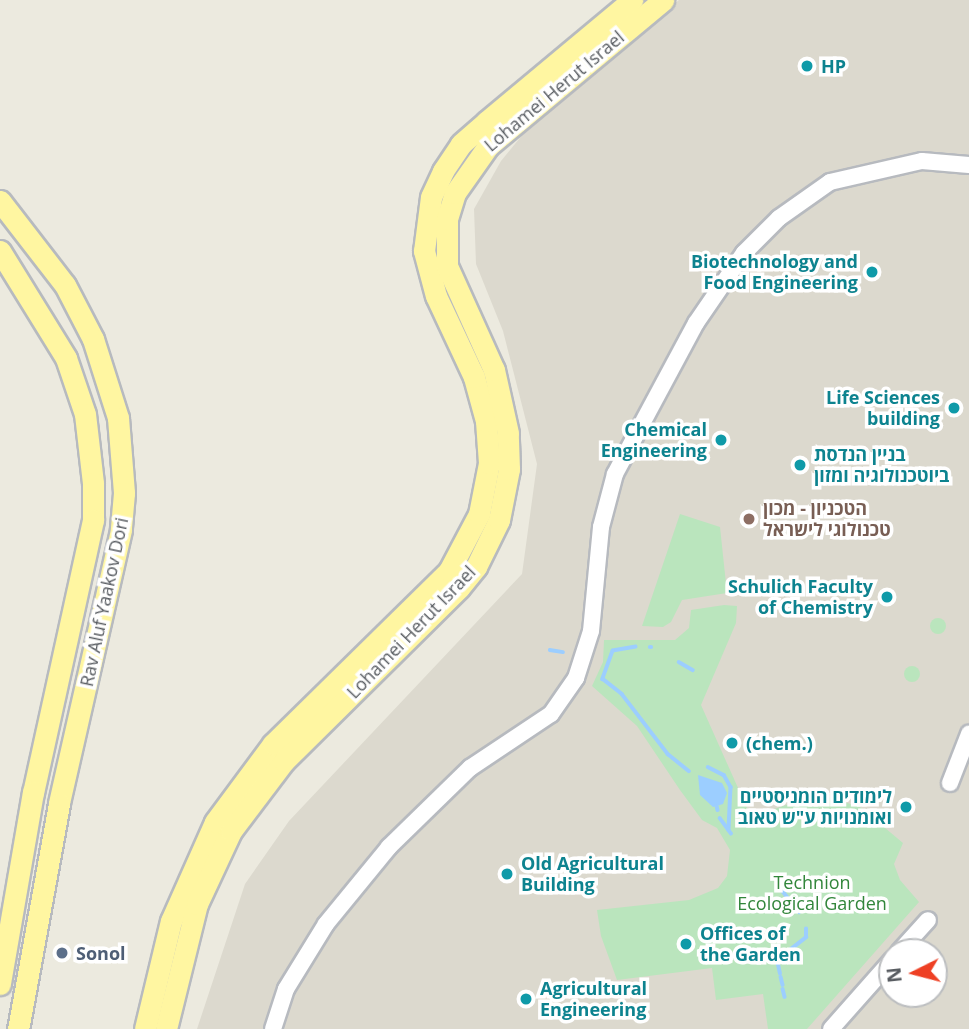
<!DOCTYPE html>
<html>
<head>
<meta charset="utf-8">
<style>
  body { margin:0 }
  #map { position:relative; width:969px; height:1029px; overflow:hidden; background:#eceadf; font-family:"Open Sans",Heebo,sans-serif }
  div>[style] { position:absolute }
  .education>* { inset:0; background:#dcd9ce }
  .green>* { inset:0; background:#bae5bd }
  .round { border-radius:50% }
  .water>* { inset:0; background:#9cceff }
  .stream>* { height:3.5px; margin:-1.75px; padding:0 1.75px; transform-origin:1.75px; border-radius:1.75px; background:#9cceff }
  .roads { filter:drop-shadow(2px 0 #b7babf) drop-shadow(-2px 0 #b7babf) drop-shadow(0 2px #b7babf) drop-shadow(0 -2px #b7babf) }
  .minor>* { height:16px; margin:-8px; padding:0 8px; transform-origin:8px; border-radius:8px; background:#fff }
  .major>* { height:21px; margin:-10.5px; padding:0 10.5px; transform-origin:10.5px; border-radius:10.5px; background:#fff6a1 }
  .dots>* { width:19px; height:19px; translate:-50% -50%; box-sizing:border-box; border:4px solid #fff; border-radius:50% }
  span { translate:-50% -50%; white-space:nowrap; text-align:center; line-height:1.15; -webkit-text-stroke:7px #fff; paint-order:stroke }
  .culture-label { font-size:18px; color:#0d838f; font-weight:700 }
  .left { translate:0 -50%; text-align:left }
  .right { translate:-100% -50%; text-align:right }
  .street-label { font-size:18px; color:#585c61 }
  .education-label { font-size:18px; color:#785e54; font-weight:700 }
  .park-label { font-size:18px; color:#32863b }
  .service-label { font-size:18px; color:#4e5e75; font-weight:700 }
  .north { position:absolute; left:878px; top:938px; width:70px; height:70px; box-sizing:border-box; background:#fff; border:2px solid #bcbec0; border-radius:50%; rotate:264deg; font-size:19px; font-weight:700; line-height:28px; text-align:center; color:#585c61 }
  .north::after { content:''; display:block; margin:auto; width:24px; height:32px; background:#ee4024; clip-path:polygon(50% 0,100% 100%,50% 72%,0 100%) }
</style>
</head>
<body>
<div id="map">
  <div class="education">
    <i style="clip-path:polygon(evenodd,679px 0,969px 0,969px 1029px,197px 1029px,245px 884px,289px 821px,522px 574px,537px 464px,503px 331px,476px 264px,474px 209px,501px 161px,537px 117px,679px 0,892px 952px,934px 952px,934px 994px,892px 994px,892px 952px)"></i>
  </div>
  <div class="green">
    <i style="clip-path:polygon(680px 514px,720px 527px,727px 593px,682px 600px,671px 622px,663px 627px,642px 626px)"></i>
    <i style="clip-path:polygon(724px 605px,737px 606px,736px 623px,701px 705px,751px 817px,818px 794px,860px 807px,903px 843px,894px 864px,900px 880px,919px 902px,807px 1029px,768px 1029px,763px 994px,716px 1000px,712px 968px,617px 980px,601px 936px,597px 910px,689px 900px,718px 888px,727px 876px,730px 850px,717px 828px,702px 820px,680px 790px,637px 726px,592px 686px,603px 662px,604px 640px,675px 640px,689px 628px,691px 610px)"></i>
    <i class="round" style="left:930px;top:618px;width:16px;height:16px"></i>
    <i class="round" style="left:904px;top:666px;width:16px;height:16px"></i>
  </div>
  <div class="water">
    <i style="clip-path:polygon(698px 775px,722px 783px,727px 793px,723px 804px,713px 807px,700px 795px)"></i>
  </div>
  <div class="stream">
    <i style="left:636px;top:647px;width:23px;rotate:170deg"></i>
    <i style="left:613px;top:651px;width:30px;rotate:110deg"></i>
    <i style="left:603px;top:679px;width:24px;rotate:38deg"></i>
    <i style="left:622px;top:694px;width:76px;rotate:52.5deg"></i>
    <i style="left:668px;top:754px;width:27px;rotate:39deg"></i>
    <i style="left:650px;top:647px;width:1px"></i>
    <i style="left:550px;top:650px;width:13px;rotate:9deg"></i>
    <i style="left:679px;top:662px;width:16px;rotate:30deg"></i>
    <i style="left:708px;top:767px;width:18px;rotate:27deg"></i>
    <i style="left:724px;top:775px;width:14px;rotate:60deg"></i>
    <i style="left:731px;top:787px;width:43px;rotate:92.7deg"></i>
    <i style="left:717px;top:806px;width:4px;rotate:76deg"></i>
    <i style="left:720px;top:818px;width:19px;rotate:54deg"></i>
    <i style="left:782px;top:890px;width:28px;rotate:52deg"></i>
    <i style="left:780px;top:974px;width:14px;rotate:-102deg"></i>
    <i style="left:777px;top:960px;width:37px;rotate:-38deg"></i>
    <i style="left:806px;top:937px;width:8px;rotate:-90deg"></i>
    <i style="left:781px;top:977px;width:8px;rotate:76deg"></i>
    <i style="left:783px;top:989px;width:8px;rotate:76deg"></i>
  </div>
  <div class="roads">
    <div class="minor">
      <i style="left:950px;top:783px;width:53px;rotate:-68.8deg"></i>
      <i style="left:899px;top:952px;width:43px;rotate:-47.8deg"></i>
      <i style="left:273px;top:1029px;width:42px;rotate:-72deg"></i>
      <i style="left:286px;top:989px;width:76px;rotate:-58.4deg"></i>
      <i style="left:326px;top:924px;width:99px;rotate:-50.7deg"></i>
      <i style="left:389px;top:847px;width:113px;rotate:-44.3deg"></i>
      <i style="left:470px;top:768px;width:97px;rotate:-33.7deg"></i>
      <i style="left:551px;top:714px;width:44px;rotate:-55.2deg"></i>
      <i style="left:576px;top:678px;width:49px;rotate:-72.3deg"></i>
      <i style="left:591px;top:631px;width:104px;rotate:-84.5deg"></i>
      <i style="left:601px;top:527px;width:55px;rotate:-75.2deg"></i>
      <i style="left:615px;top:474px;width:171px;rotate:-61.8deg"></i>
      <i style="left:696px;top:323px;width:85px;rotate:-55.6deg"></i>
      <i style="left:744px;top:253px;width:49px;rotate:-45deg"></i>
      <i style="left:779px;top:218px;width:62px;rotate:-35.2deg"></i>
      <i style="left:830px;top:182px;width:94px;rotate:-12.9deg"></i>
      <i style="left:922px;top:161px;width:47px;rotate:4.9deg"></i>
      <i style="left:831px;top:1029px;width:92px;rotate:-48.5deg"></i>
    </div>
    <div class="major">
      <i style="left:0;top:201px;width:106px;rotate:52.3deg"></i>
      <i style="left:65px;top:285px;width:61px;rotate:62.6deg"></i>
      <i style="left:93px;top:339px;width:83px;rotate:72.4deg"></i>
      <i style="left:118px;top:418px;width:75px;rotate:85.4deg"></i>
      <i style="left:124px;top:493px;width:37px;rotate:95deg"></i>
      <i style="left:121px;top:530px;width:281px;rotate:102.8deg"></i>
      <i style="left:59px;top:804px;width:229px;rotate:100.3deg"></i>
      <i style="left:0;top:251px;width:126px;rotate:58.3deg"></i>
      <i style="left:66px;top:358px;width:59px;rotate:71.3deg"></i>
      <i style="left:85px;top:414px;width:69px;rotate:83.4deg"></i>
      <i style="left:93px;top:483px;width:37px;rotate:90deg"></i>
      <i style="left:93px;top:520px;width:279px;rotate:102.4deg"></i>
      <i style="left:33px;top:792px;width:195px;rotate:99.8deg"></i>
      <i style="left:145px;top:1029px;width:111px;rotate:-76.5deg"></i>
      <i style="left:171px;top:921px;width:108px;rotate:-66deg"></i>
      <i style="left:215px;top:822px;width:97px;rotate:-53.4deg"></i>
      <i style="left:273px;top:744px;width:247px;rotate:-44.5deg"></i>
      <i style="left:449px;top:571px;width:64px;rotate:-62.2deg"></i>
      <i style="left:479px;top:514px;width:52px;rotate:-78.9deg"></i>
      <i style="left:489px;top:463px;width:42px;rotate:-94.1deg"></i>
      <i style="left:486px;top:421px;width:46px;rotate:-105.3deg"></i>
      <i style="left:474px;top:377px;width:89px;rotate:-115.1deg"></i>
      <i style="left:436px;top:296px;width:47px;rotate:-104.9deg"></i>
      <i style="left:424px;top:251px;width:54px;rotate:-82.6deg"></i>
      <i style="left:431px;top:197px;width:29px;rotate:-65deg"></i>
      <i style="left:443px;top:171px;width:32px;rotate:-56deg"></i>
      <i style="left:461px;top:144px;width:35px;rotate:-41deg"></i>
      <i style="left:487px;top:121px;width:189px;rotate:-39.8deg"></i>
      <i style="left:166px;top:1029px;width:129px;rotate:-76.1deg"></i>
      <i style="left:197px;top:904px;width:81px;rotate:-65deg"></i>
      <i style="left:231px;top:831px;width:88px;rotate:-52.9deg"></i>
      <i style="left:284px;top:761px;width:246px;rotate:-44.7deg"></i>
      <i style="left:459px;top:588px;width:27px;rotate:-51deg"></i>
      <i style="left:476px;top:567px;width:52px;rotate:-63.9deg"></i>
      <i style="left:499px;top:520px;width:52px;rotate:-78.9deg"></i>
      <i style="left:509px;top:469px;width:36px;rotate:-92deg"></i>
      <i style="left:508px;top:433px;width:65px;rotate:-102.5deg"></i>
      <i style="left:494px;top:370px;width:114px;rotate:-114.3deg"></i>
      <i style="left:447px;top:266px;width:47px;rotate:-90deg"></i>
      <i style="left:447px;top:219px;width:27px;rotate:-73deg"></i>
      <i style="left:455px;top:193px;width:57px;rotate:-54.9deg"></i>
      <i style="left:488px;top:146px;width:228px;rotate:-39.8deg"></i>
    </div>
  </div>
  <div class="dots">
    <i style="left:807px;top:66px;background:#0f9aa8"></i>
    <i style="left:872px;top:272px;background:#0f9aa8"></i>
    <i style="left:954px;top:408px;background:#0f9aa8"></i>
    <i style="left:721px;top:440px;background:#0f9aa8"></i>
    <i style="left:800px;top:465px;background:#0f9aa8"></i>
    <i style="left:749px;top:519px;background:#8d6e63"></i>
    <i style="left:887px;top:597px;background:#0f9aa8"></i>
    <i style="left:732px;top:743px;background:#0f9aa8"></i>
    <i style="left:906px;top:807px;background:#0f9aa8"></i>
    <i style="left:507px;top:874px;background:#0f9aa8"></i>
    <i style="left:686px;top:944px;background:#0f9aa8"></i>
    <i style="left:62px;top:953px;background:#5c6f8a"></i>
    <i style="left:526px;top:999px;background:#0f9aa8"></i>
  </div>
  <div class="culture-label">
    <span class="left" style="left:821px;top:66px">HP</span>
    <span class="right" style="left:858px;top:272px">Biotechnology and<br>Food Engineering</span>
    <span class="right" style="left:940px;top:408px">Life Sciences<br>building</span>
    <span class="right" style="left:707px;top:440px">Chemical<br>Engineering</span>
    <span class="left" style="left:814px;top:465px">בניין הנדסת<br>ביוטכנולוגיה ומזון</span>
    <span class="right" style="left:873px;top:597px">Schulich Faculty<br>of Chemistry</span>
    <span class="left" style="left:746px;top:743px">(chem.)</span>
    <span class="right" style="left:892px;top:807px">לימודים הומניסטיים<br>ואומנויות ע"ש טאוב</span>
    <span class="left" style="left:521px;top:874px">Old Agricultural<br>Building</span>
    <span class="left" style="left:700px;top:944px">Offices of<br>the Garden</span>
    <span class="left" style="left:540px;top:999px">Agricultural<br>Engineering</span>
  </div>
  <div class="street-label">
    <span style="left:554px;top:91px;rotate:-40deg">Lohamei Herut Israel</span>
    <span style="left:104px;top:602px;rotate:-78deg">Rav Aluf Yaakov Dori</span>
    <span style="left:411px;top:632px;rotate:-46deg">Lohamei Herut Israel</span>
  </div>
  <div class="education-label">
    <span class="left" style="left:763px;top:519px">הטכניון - מכון<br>טכנולוגי לישראל</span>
  </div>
  <div class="park-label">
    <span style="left:812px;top:893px">Technion<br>Ecological Garden</span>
  </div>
  <div class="service-label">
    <span class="left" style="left:76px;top:953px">Sonol</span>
  </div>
  <div class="north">N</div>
</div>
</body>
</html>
